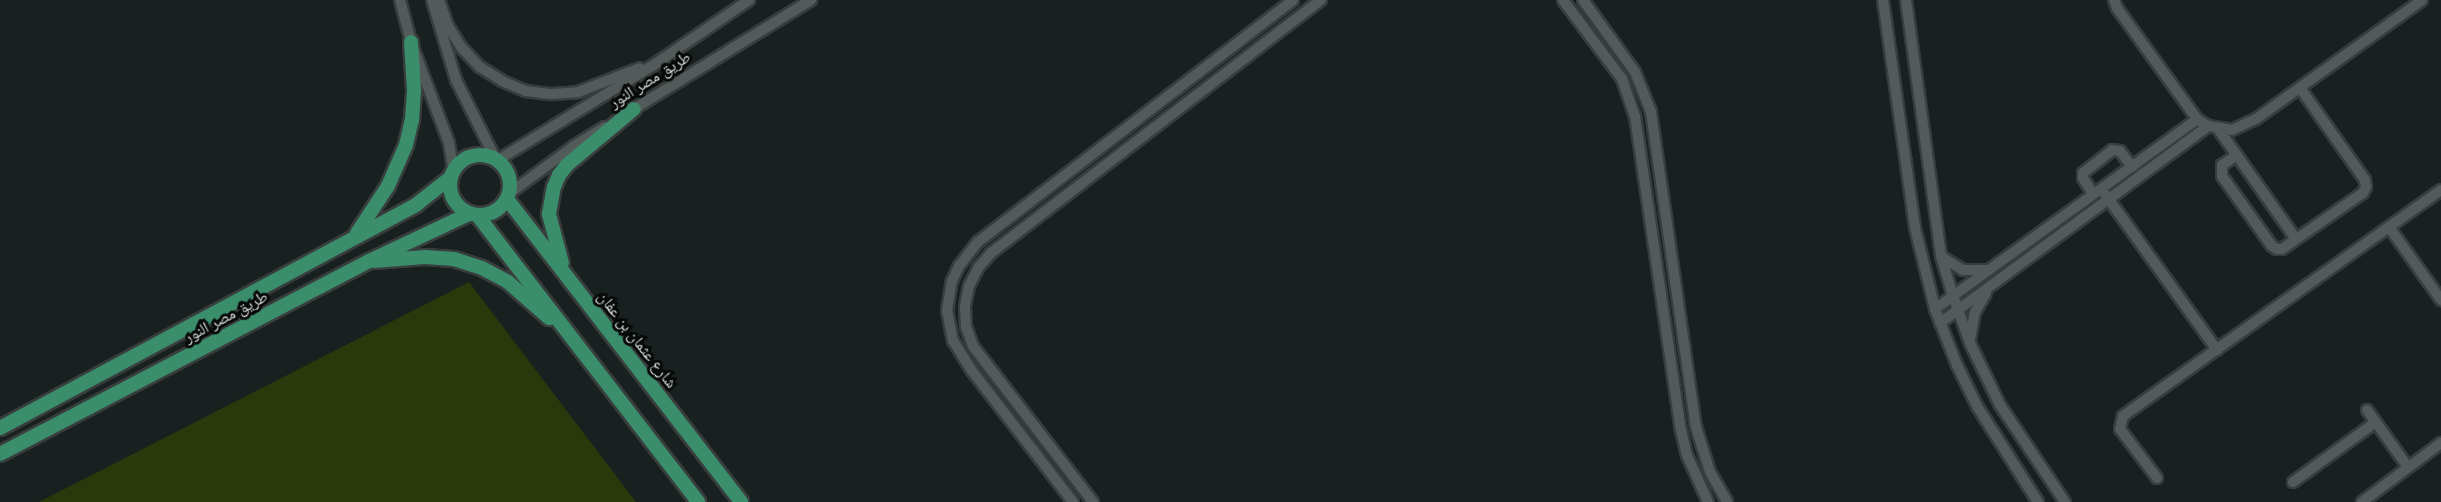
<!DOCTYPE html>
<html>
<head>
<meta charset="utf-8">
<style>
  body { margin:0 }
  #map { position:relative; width:2441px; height:502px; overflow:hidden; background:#192020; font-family:Figtree,"Noto Naskh Arabic",sans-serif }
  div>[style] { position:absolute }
  .green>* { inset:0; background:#2a390b }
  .roads { filter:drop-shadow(2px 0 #383d3d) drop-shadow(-2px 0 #383d3d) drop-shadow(0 2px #383d3d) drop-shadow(0 -2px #383d3d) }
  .minor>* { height:10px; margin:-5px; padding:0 5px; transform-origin:5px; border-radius:5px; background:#525b5a }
  .major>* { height:14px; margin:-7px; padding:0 7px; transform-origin:7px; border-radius:7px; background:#3a8e6b }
  .major>.ring { margin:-7px; padding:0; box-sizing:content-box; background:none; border:14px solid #3a8e6b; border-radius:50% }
  span { translate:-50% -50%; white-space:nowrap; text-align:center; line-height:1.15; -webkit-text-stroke:6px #070909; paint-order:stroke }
  .street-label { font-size:16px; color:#dadfde }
</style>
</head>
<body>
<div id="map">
  <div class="green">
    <i style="clip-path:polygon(469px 282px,636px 502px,39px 502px)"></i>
  </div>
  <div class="roads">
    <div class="minor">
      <i style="left:400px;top:0;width:43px;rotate:75.3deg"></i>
      <i style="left:411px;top:42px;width:108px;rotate:69.4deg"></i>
      <i style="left:449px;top:143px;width:26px;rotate:81deg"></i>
      <i style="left:432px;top:0;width:84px;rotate:73.3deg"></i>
      <i style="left:456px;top:80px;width:87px;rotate:63.4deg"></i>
      <i style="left:439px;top:0;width:28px;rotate:71deg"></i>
      <i style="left:448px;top:26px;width:26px;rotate:58deg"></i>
      <i style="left:462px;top:48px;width:26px;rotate:47deg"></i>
      <i style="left:480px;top:67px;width:26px;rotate:32deg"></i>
      <i style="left:502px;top:81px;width:26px;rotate:23deg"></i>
      <i style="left:526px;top:91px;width:26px;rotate:7deg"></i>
      <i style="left:552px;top:94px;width:26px;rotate:-4deg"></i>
      <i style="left:578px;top:92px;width:66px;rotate:-21.2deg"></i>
      <i style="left:1563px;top:0;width:99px;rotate:53.2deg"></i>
      <i style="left:1622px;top:79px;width:39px;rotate:71deg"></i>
      <i style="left:1635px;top:116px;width:317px;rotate:81.7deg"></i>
      <i style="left:1681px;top:430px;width:26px;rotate:77deg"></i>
      <i style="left:1687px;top:455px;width:51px;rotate:65.9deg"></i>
      <i style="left:1583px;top:0;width:89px;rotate:54.2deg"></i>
      <i style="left:1635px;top:72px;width:43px;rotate:68.2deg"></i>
      <i style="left:1651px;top:112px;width:318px;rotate:81.9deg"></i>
      <i style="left:1696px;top:427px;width:47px;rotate:72.7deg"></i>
      <i style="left:1710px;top:472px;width:34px;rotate:60deg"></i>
      <i style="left:1883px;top:0;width:230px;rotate:82deg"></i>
      <i style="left:1915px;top:228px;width:83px;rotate:76.1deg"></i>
      <i style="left:1935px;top:309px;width:60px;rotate:68.6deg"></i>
      <i style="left:1957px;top:365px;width:46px;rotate:64deg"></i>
      <i style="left:1977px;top:406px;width:114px;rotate:57.6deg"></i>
      <i style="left:1906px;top:0;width:258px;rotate:82.2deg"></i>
      <i style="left:1941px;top:256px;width:42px;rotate:73.3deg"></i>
      <i style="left:1953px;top:296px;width:50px;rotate:70.1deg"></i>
      <i style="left:1970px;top:343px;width:69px;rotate:64.2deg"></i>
      <i style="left:2000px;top:405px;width:117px;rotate:56.2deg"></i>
      <i style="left:2114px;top:0;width:9px;rotate:69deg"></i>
      <i style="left:2117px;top:8px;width:137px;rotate:54.2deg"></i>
      <i style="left:2197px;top:119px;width:13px;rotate:32deg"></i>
      <i style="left:2208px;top:126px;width:24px;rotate:9deg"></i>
      <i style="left:2232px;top:130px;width:26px;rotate:-25deg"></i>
      <i style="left:2256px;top:119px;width:204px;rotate:-35.6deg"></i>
      <i style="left:629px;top:112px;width:214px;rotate:-31.6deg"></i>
      <i style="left:2219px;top:130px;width:133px;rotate:54.8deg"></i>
      <i style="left:2237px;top:155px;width:18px;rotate:146deg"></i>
      <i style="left:2222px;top:165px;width:11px;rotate:90deg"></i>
      <i style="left:2222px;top:176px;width:86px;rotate:54.5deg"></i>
      <i style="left:2272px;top:246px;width:6px;rotate:31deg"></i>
      <i style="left:2277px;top:249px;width:5px"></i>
      <i style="left:2282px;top:249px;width:98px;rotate:-34.7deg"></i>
      <i style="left:2363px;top:193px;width:7px;rotate:-63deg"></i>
      <i style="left:2366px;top:187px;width:7px;rotate:-98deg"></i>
      <i style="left:2365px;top:180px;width:113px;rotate:-125.2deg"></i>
      <i style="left:498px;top:160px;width:184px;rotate:-31.4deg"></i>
      <i style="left:655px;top:64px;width:114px;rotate:-34.2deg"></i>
      <i style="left:510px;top:193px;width:79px;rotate:-36.3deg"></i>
      <i style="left:574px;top:146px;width:36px;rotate:-32deg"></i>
      <i style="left:2093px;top:194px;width:19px;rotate:-122deg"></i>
      <i style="left:2083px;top:178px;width:5px;rotate:-90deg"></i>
      <i style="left:2083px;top:173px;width:37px;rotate:-38deg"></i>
      <i style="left:2112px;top:150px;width:8px;rotate:7deg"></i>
      <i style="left:2120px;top:151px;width:20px;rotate:53deg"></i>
      <i style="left:2105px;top:194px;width:192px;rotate:54.3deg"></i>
      <i style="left:2389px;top:227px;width:90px;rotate:54.5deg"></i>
      <i style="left:1942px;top:257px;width:25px;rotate:32deg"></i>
      <i style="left:1963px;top:270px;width:26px"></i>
      <i style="left:1935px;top:309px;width:324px;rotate:-35.9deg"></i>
      <i style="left:1940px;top:323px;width:333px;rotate:-36.3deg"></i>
      <i style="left:1970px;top:340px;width:28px;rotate:-80deg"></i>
      <i style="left:1975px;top:312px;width:22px;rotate:-60deg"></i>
      <i style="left:2367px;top:410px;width:70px;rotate:54.3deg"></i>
      <i style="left:2157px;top:478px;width:61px;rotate:-127.1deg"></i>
      <i style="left:2120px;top:429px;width:13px;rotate:-77deg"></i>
      <i style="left:2123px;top:416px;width:390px;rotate:-35.4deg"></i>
      <i style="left:2293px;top:482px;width:102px;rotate:-35.9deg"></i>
      <i style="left:1073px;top:502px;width:165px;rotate:-127.6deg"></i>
      <i style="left:972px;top:371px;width:36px;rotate:-122deg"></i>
      <i style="left:953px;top:341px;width:31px;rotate:-101deg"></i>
      <i style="left:947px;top:311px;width:30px;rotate:-81deg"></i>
      <i style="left:952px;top:281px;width:17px;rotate:-65deg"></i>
      <i style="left:959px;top:266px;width:31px;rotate:-52deg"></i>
      <i style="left:978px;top:242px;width:397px;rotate:-37.5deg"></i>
      <i style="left:1093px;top:502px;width:197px;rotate:-127.6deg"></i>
      <i style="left:973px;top:346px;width:20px;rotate:-110deg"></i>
      <i style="left:966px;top:327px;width:21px;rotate:-93deg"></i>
      <i style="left:965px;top:306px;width:20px;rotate:-79deg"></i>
      <i style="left:969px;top:286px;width:20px;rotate:-63deg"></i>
      <i style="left:978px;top:268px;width:20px;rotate:-49deg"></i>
      <i style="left:991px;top:253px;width:416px;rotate:-37.5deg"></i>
      <i style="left:2362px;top:502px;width:99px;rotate:-36.8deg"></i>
    </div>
    <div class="major">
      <i class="ring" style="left:450px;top:155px;width:46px;height:46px"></i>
      <i style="left:507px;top:199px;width:383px;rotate:52.3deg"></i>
      <i style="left:478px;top:216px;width:361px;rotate:52.4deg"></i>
      <i style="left:357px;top:233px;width:56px;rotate:-56.6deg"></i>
      <i style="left:388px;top:186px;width:45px;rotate:-66.3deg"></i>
      <i style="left:406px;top:145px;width:26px;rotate:-77deg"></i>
      <i style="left:412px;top:120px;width:30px;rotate:-86deg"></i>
      <i style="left:414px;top:90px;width:48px;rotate:-93.6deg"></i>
      <i style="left:374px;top:261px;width:51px;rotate:-4.5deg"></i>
      <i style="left:425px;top:257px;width:29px;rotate:4deg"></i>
      <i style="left:454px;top:259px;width:29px;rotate:18deg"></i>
      <i style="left:482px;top:268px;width:30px;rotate:28deg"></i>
      <i style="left:508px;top:282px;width:55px;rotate:41.3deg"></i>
      <i style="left:562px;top:263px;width:51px;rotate:-104.9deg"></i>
      <i style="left:549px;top:214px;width:27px;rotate:-80deg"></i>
      <i style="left:554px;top:187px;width:13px;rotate:-67deg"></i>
      <i style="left:559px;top:175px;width:13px;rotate:-51deg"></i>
      <i style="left:567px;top:165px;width:87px;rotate:-39.9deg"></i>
      <i style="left:0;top:428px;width:473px;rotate:-28.2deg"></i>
      <i style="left:417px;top:204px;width:42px;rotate:-38.2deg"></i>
      <i style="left:0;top:454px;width:416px;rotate:-27.6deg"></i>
      <i style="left:369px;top:261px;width:110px;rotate:-25.2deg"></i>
    </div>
  </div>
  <div class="street-label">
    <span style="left:650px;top:80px;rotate:-32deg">طريق مصر النور</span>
    <span style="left:226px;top:317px;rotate:-28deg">طريق مصر النور</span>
    <span style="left:637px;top:340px;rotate:52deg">شارع عثمان بن عفان</span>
  </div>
</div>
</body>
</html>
